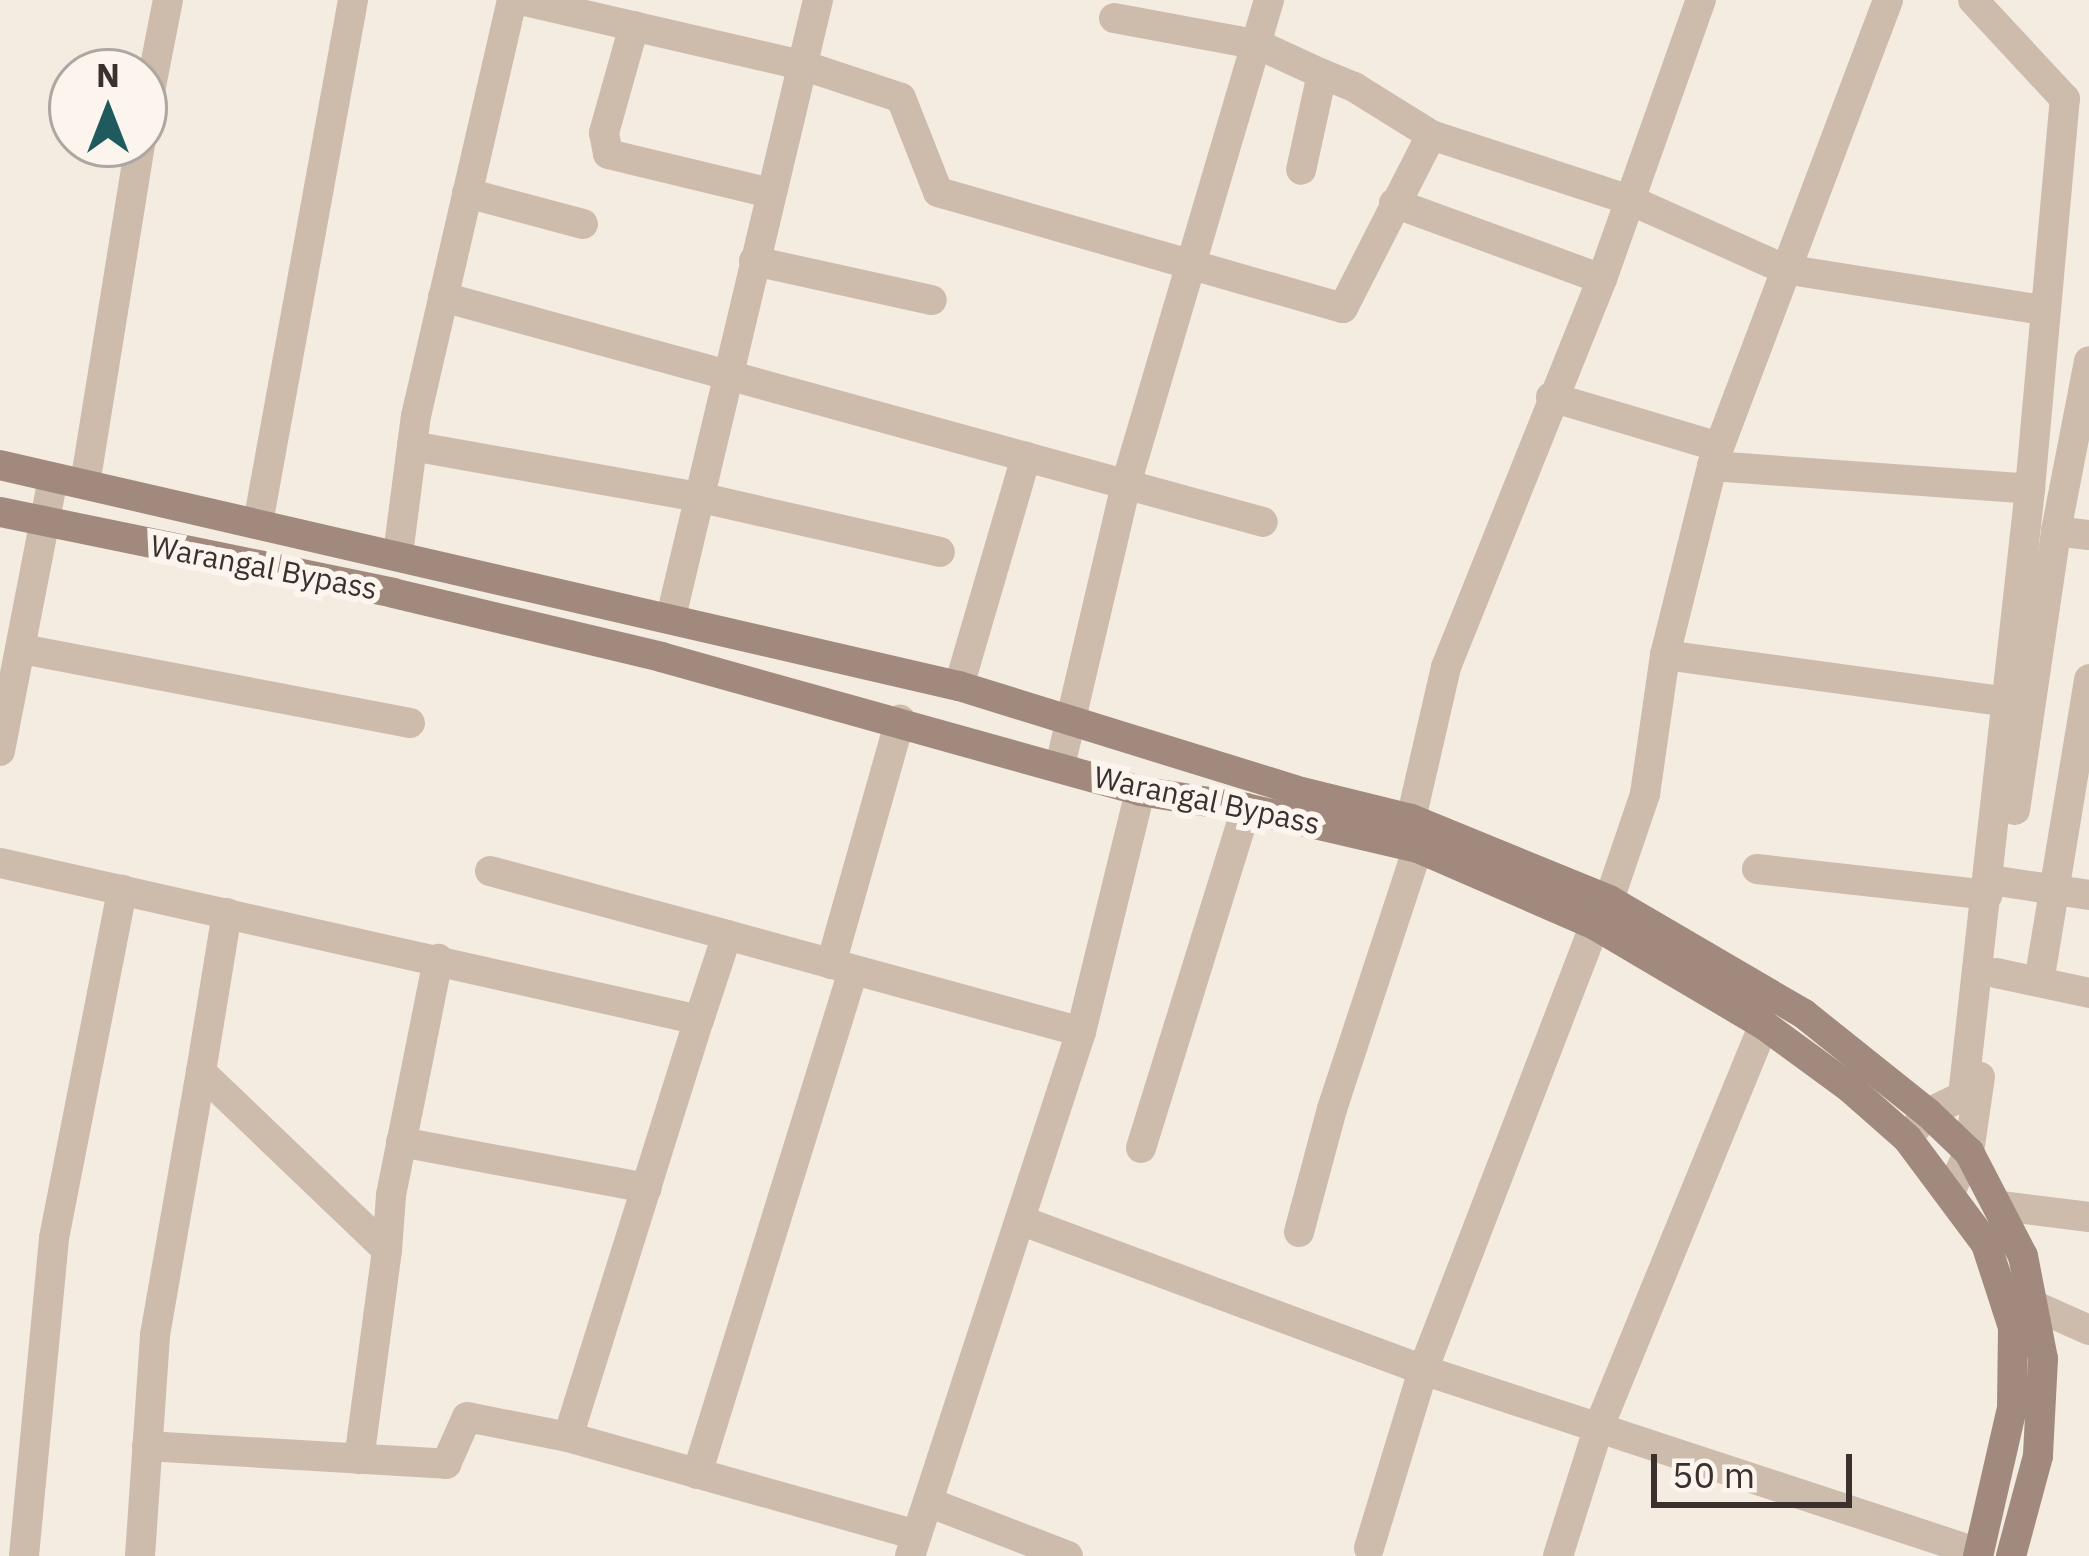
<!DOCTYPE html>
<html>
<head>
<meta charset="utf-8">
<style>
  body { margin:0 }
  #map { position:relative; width:2089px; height:1556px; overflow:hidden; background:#f4ebe1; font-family:"IBM Plex Sans",sans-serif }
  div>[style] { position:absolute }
  .street>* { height:30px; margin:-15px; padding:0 15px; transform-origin:15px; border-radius:15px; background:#cdbbac }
  .secondary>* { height:30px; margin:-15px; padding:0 15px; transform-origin:15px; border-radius:15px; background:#a18a7d }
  span { translate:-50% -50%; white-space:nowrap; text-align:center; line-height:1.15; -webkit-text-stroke:12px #fbf5ee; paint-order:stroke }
  .street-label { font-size:30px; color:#3b302b }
  .north { position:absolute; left:48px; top:48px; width:120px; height:120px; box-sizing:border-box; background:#fbf5ee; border:3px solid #aea6a0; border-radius:50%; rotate:0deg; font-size:33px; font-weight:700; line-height:48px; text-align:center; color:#3b302b }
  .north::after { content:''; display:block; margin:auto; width:42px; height:54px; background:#1f5a5e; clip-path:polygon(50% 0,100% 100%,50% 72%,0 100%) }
  .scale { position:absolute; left:1651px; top:1454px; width:201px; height:54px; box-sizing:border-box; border:6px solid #3b302b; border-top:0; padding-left:15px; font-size:36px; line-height:42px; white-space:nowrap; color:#3b302b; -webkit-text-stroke:9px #fbf5ee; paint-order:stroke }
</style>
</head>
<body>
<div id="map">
  <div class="street">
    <i style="left:520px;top:0;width:289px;rotate:13deg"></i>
    <i style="left:802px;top:65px;width:104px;rotate:18.4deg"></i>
    <i style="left:901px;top:98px;width:101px;rotate:68.5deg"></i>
    <i style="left:938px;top:192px;width:421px;rotate:16deg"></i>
    <i style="left:1343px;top:308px;width:194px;rotate:-63deg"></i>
    <i style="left:1114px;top:18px;width:147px;rotate:10.5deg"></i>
    <i style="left:1259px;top:45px;width:69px;rotate:24.7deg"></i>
    <i style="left:1322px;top:74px;width:98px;rotate:102.3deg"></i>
    <i style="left:634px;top:26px;width:111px;rotate:105.7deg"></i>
    <i style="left:604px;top:133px;width:21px;rotate:79deg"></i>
    <i style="left:608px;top:154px;width:168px;rotate:13.5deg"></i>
    <i style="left:1322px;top:74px;width:35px;rotate:22deg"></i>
    <i style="left:1354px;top:87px;width:91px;rotate:31.9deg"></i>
    <i style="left:1431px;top:135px;width:209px;rotate:18.1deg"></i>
    <i style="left:1630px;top:200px;width:169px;rotate:24.1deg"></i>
    <i style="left:1784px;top:269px;width:261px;rotate:9deg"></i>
    <i style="left:144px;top:122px;width:124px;rotate:-78.9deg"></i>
    <i style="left:467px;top:193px;width:120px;rotate:15deg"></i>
    <i style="left:1394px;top:203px;width:221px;rotate:20.1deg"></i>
    <i style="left:754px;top:261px;width:182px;rotate:12.4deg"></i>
    <i style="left:443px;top:297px;width:850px;rotate:15.34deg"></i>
    <i style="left:1551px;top:397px;width:175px;rotate:16.6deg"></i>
    <i style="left:412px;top:446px;width:291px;rotate:10.1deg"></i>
    <i style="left:698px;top:497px;width:248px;rotate:12.8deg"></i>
    <i style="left:1712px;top:466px;width:319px;rotate:4.1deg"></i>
    <i style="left:85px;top:484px;width:344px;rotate:-80.8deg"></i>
    <i style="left:258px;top:523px;width:532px;rotate:-79.7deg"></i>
    <i style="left:2056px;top:531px;width:33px;rotate:7deg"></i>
    <i style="left:398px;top:554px;width:139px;rotate:-82.6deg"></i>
    <i style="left:416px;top:416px;width:427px;rotate:-77deg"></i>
    <i style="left:671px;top:617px;width:634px;rotate:-76.6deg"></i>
    <i style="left:22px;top:649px;width:395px;rotate:10.8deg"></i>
    <i style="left:1665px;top:655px;width:344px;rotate:7.8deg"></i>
    <i style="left:959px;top:686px;width:239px;rotate:-73.7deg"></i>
    <i style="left:0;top:751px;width:278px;rotate:-79deg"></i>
    <i style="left:1060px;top:766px;width:290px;rotate:-76.8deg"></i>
    <i style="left:1126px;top:484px;width:505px;rotate:-73.54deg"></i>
    <i style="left:2015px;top:810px;width:282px;rotate:-81.6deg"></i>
    <i style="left:2056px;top:531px;width:173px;rotate:-79deg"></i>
    <i style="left:1411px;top:819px;width:156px;rotate:-77deg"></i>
    <i style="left:1446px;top:667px;width:418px;rotate:-68.1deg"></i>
    <i style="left:1602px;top:279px;width:296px;rotate:-70.5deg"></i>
    <i style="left:0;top:863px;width:716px;rotate:12.66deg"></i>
    <i style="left:699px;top:1020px;width:89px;rotate:-71.8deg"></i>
    <i style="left:727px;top:935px;width:367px;rotate:15.3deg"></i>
    <i style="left:1081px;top:1032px;width:248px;rotate:-76.2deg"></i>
    <i style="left:1757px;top:869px;width:232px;rotate:6.4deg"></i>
    <i style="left:490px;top:871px;width:245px;rotate:15.1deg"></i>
    <i style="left:2004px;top:882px;width:86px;rotate:8.7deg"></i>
    <i style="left:1609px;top:900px;width:112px;rotate:-71.2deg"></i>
    <i style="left:1645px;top:794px;width:140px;rotate:-81.8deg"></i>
    <i style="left:1665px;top:655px;width:195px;rotate:-76deg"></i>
    <i style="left:1712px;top:466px;width:498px;rotate:-69.3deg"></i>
    <i style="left:227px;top:913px;width:161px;rotate:99.3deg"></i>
    <i style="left:201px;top:1072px;width:257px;rotate:43.7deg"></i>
    <i style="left:387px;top:1250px;width:211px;rotate:97.6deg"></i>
    <i style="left:831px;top:964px;width:254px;rotate:-74.2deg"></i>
    <i style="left:1996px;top:973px;width:95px;rotate:12.1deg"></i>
    <i style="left:2039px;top:982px;width:307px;rotate:-80.6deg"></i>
    <i style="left:1913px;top:1131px;width:23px;rotate:-50deg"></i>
    <i style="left:1928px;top:1113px;width:39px;rotate:-26deg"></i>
    <i style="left:1963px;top:1096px;width:611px;rotate:-83.7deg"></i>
    <i style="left:2030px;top:489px;width:392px;rotate:-84.9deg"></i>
    <i style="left:2065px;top:99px;width:135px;rotate:-132.9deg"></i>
    <i style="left:401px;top:1142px;width:250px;rotate:10.6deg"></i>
    <i style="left:1141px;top:1148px;width:356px;rotate:-72.8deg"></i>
    <i style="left:1950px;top:1192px;width:44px;rotate:-64.6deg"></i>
    <i style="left:1969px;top:1152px;width:76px;rotate:-81.7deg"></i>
    <i style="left:2001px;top:1206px;width:89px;rotate:7.1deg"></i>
    <i style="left:1020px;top:1220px;width:430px;rotate:20.4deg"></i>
    <i style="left:1423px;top:1370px;width:585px;rotate:18.22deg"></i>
    <i style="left:1299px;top:1232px;width:127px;rotate:-75deg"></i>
    <i style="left:1332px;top:1109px;width:275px;rotate:-71.8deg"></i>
    <i style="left:387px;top:1250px;width:55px;rotate:-85.8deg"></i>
    <i style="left:391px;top:1195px;width:241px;rotate:-78.7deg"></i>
    <i style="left:2033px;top:1305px;width:61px;rotate:24.1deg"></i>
    <i style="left:568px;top:1437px;width:437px;rotate:-72.6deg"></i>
    <i style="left:147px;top:1446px;width:300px;rotate:3.4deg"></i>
    <i style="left:446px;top:1464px;width:51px;rotate:-65.9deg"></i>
    <i style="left:467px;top:1417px;width:103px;rotate:11.2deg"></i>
    <i style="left:568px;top:1437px;width:362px;rotate:15.7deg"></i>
    <i style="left:697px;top:1474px;width:527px;rotate:-72.77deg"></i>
    <i style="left:928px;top:1502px;width:150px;rotate:21.1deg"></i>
    <i style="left:1369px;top:1548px;width:186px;rotate:-73.1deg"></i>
    <i style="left:1423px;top:1370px;width:477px;rotate:-68.9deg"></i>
    <i style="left:24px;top:1556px;width:319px;rotate:-84.6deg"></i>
    <i style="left:54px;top:1238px;width:355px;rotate:-78.9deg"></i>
    <i style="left:140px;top:1556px;width:222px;rotate:-86.1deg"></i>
    <i style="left:155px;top:1335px;width:267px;rotate:-80.1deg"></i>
    <i style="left:910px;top:1556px;width:551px;rotate:-71.93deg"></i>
    <i style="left:1558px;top:1556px;width:133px;rotate:-72.5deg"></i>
    <i style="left:1598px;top:1429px;width:437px;rotate:-67.7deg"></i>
  </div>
  <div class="secondary">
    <i style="left:0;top:465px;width:984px;rotate:12.98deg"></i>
    <i style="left:959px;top:686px;width:351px;rotate:17.2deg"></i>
    <i style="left:1294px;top:790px;width:121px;rotate:13.9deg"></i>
    <i style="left:1411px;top:819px;width:214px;rotate:22.2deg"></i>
    <i style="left:1609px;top:900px;width:226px;rotate:30.3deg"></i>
    <i style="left:1804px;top:1014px;width:159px;rotate:38.6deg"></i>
    <i style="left:1928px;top:1113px;width:57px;rotate:43.6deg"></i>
    <i style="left:1969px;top:1152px;width:117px;rotate:62.6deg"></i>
    <i style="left:2023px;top:1256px;width:105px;rotate:79deg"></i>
    <i style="left:2043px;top:1359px;width:97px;rotate:93deg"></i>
    <i style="left:2038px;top:1456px;width:104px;rotate:105.1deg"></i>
    <i style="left:0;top:512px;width:401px;rotate:11.6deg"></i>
    <i style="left:393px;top:593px;width:276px;rotate:13.4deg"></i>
    <i style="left:661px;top:657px;width:497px;rotate:15.6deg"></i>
    <i style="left:1140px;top:791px;width:107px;rotate:9.1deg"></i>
    <i style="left:1246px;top:808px;width:177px;rotate:13.1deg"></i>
    <i style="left:1418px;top:848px;width:193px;rotate:23.5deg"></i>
    <i style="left:1595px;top:925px;width:196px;rotate:30.6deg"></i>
    <i style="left:1764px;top:1025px;width:107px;rotate:36.2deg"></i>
    <i style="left:1850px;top:1088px;width:76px;rotate:41.3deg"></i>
    <i style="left:1907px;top:1138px;width:132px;rotate:53.3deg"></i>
    <i style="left:1986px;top:1244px;width:87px;rotate:72deg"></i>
    <i style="left:2013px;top:1327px;width:81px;rotate:90.7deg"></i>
    <i style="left:2012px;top:1408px;width:152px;rotate:102.9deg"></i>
  </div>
  <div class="street-label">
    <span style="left:264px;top:567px;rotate:11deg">Warangal Bypass</span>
    <span style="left:1207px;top:800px;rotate:12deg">Warangal Bypass</span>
  </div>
  <div class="north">N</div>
  <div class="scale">50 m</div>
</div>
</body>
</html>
